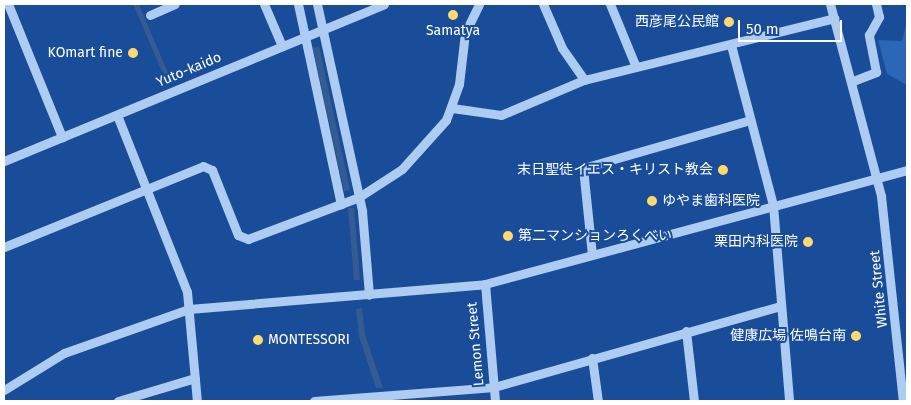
<!DOCTYPE html>
<html>
<head>
<meta charset="utf-8">
<style>
  body { margin:0 }
  #map { position:relative; width:911px; height:405px; overflow:hidden; background:#194d9a; font-family:"Fira Sans","Noto Sans JP",sans-serif }
  div>[style] { position:absolute }
  .green>* { inset:0; background:#2c67b7 }
  .water>* { inset:0; background:#365b93 }
  .stream>* { height:4.5px; margin:-2.25px; padding:0 2.25px; transform-origin:2.25px; border-radius:2.25px; background:#365b93 }
  .minor>* { height:9px; margin:-4.5px; padding:0 4.5px; transform-origin:4.5px; border-radius:4.5px; background:#aecbf1 }
  .dots>* { width:14px; height:14px; translate:-50% -50%; box-sizing:border-box; border:2px solid #194d9a; border-radius:50% }
  span { translate:-50% -50%; white-space:nowrap; text-align:center; line-height:1.15; -webkit-text-stroke:4px #194d9a; paint-order:stroke }
  .poi-label { font-size:14px; color:#fff }
  .right { translate:-100% -50%; text-align:right }
  .left { translate:0 -50%; text-align:left }
  .street-label { font-size:14px; color:#fff }
  .frame { position:absolute; inset:0; border:5px solid #fff; pointer-events:none }
  .scale { position:absolute; left:738px; top:20px; width:104px; height:22px; box-sizing:border-box; border:2px solid #fff; border-top:0; padding-left:6px; font-size:15px; line-height:18px; white-space:nowrap; color:#fff; -webkit-text-stroke:4px #194d9a; paint-order:stroke }
</style>
</head>
<body>
<div id="map">
  <div class="green">
    <i style="clip-path:polygon(907px 20px,907px 85px,887px 74px,878px 40px,902px 41px)"></i>
  </div>
  <div class="water">
    <i style="clip-path:polygon(319px 46px,350px 190px,344px 191px,313px 48px)"></i>
    <i style="clip-path:polygon(348px 208px,354px 208px,360px 280px,354px 280px)"></i>
    <i style="clip-path:polygon(362px 308px,365px 335px,383px 388px,376px 388px,359px 336px,356px 309px)"></i>
  </div>
  <div class="stream">
    <i style="left:136px;top:4px;width:82px;rotate:66.9deg"></i>
  </div>
  <div class="minor">
    <i style="left:8px;top:4px;width:144px;rotate:67.9deg"></i>
    <i style="left:264px;top:4px;width:46px;rotate:66.8deg"></i>
    <i style="left:298px;top:4px;width:205px;rotate:77.9deg"></i>
    <i style="left:317px;top:4px;width:212px;rotate:77.7deg"></i>
    <i style="left:362px;top:211px;width:84px;rotate:85.2deg"></i>
    <i style="left:543px;top:4px;width:48px;rotate:66.6deg"></i>
    <i style="left:562px;top:48px;width:39px;rotate:55deg"></i>
    <i style="left:610px;top:4px;width:68px;rotate:67.6deg"></i>
    <i style="left:830px;top:4px;width:199px;rotate:75.1deg"></i>
    <i style="left:881px;top:196px;width:206px;rotate:83.9deg"></i>
    <i style="left:150px;top:15px;width:27px;rotate:-24deg"></i>
    <i style="left:731px;top:45px;width:165px;rotate:75.3deg"></i>
    <i style="left:773px;top:205px;width:197px;rotate:85.3deg"></i>
    <i style="left:853px;top:81px;width:25px;rotate:-21deg"></i>
    <i style="left:876px;top:72px;width:38px;rotate:-101deg"></i>
    <i style="left:869px;top:35px;width:21px;rotate:-61deg"></i>
    <i style="left:879px;top:17px;width:13px;rotate:-103deg"></i>
    <i style="left:452px;top:108px;width:49px;rotate:8.1deg"></i>
    <i style="left:501px;top:115px;width:90px;rotate:-22.9deg"></i>
    <i style="left:584px;top:80px;width:258px;rotate:-13.9deg"></i>
    <i style="left:117px;top:115px;width:190px;rotate:68.4deg"></i>
    <i style="left:187px;top:292px;width:109px;rotate:84.8deg"></i>
    <i style="left:4px;top:161px;width:411px;rotate:-22.4deg"></i>
    <i style="left:4px;top:247px;width:215px;rotate:-22.1deg"></i>
    <i style="left:203px;top:166px;width:10px;rotate:24deg"></i>
    <i style="left:212px;top:170px;width:70px;rotate:68.2deg"></i>
    <i style="left:238px;top:235px;width:11px;rotate:22deg"></i>
    <i style="left:248px;top:239px;width:119px;rotate:-20.7deg"></i>
    <i style="left:359px;top:197px;width:51px;rotate:-33.1deg"></i>
    <i style="left:402px;top:169px;width:66px;rotate:-48.1deg"></i>
    <i style="left:446px;top:120px;width:38px;rotate:-70deg"></i>
    <i style="left:459px;top:84px;width:51px;rotate:-83.3deg"></i>
    <i style="left:465px;top:33px;width:32px;rotate:-64deg"></i>
    <i style="left:592px;top:255px;width:87px;rotate:-95.9deg"></i>
    <i style="left:583px;top:168px;width:174px;rotate:-16deg"></i>
    <i style="left:485px;top:284px;width:117px;rotate:85.1deg"></i>
    <i style="left:686px;top:331px;width:70px;rotate:83.5deg"></i>
    <i style="left:592px;top:358px;width:43px;rotate:82.1deg"></i>
    <i style="left:4px;top:390px;width:70px;rotate:-31.7deg"></i>
    <i style="left:64px;top:353px;width:133px;rotate:-19.4deg"></i>
    <i style="left:189px;top:309px;width:297px;rotate:-4.8deg"></i>
    <i style="left:485px;top:284px;width:437px;rotate:-15.1deg"></i>
    <i style="left:118px;top:401px;width:80px;rotate:-16.6deg"></i>
    <i style="left:314px;top:401px;width:181px;rotate:-4.4deg"></i>
    <i style="left:494px;top:387px;width:298px;rotate:-15.8deg"></i>
  </div>
  <div class="dots">
    <i style="left:453px;top:15px;background:#ffd96f"></i>
    <i style="left:729px;top:22px;background:#ffd96f"></i>
    <i style="left:133px;top:53px;background:#ffd96f"></i>
    <i style="left:723px;top:170px;background:#ffd96f"></i>
    <i style="left:652px;top:201px;background:#ffd96f"></i>
    <i style="left:508px;top:236px;background:#ffd96f"></i>
    <i style="left:808px;top:242px;background:#ffd96f"></i>
    <i style="left:856px;top:336px;background:#ffd96f"></i>
    <i style="left:258px;top:340px;background:#ffd96f"></i>
  </div>
  <div class="poi-label">
    <span class="right" style="left:719px;top:22px">西彦尾公民館</span>
    <span style="left:453px;top:31px">Samatya</span>
    <span class="right" style="left:123px;top:53px">KOmart fine</span>
    <span class="right" style="left:713px;top:170px">末日聖徒イエス・キリスト教会</span>
    <span class="left" style="left:662px;top:201px">ゆやま歯科医院</span>
    <span class="left" style="left:518px;top:236px">第二マンションろくべい</span>
    <span class="right" style="left:798px;top:242px">栗田内科医院</span>
    <span class="right" style="left:846px;top:336px">健康広場 佐鳴台南</span>
    <span class="left" style="left:268px;top:340px">MONTESSORI</span>
  </div>
  <div class="street-label">
    <span style="left:189px;top:70px;rotate:-23deg">Yuto-kaido</span>
    <span style="left:879px;top:289px;rotate:-96deg">White Street</span>
    <span style="left:476px;top:344px;rotate:-95deg">Lemon Street</span>
  </div>
  <div class="frame"></div>
  <div class="scale">50 m</div>
</div>
</body>
</html>
